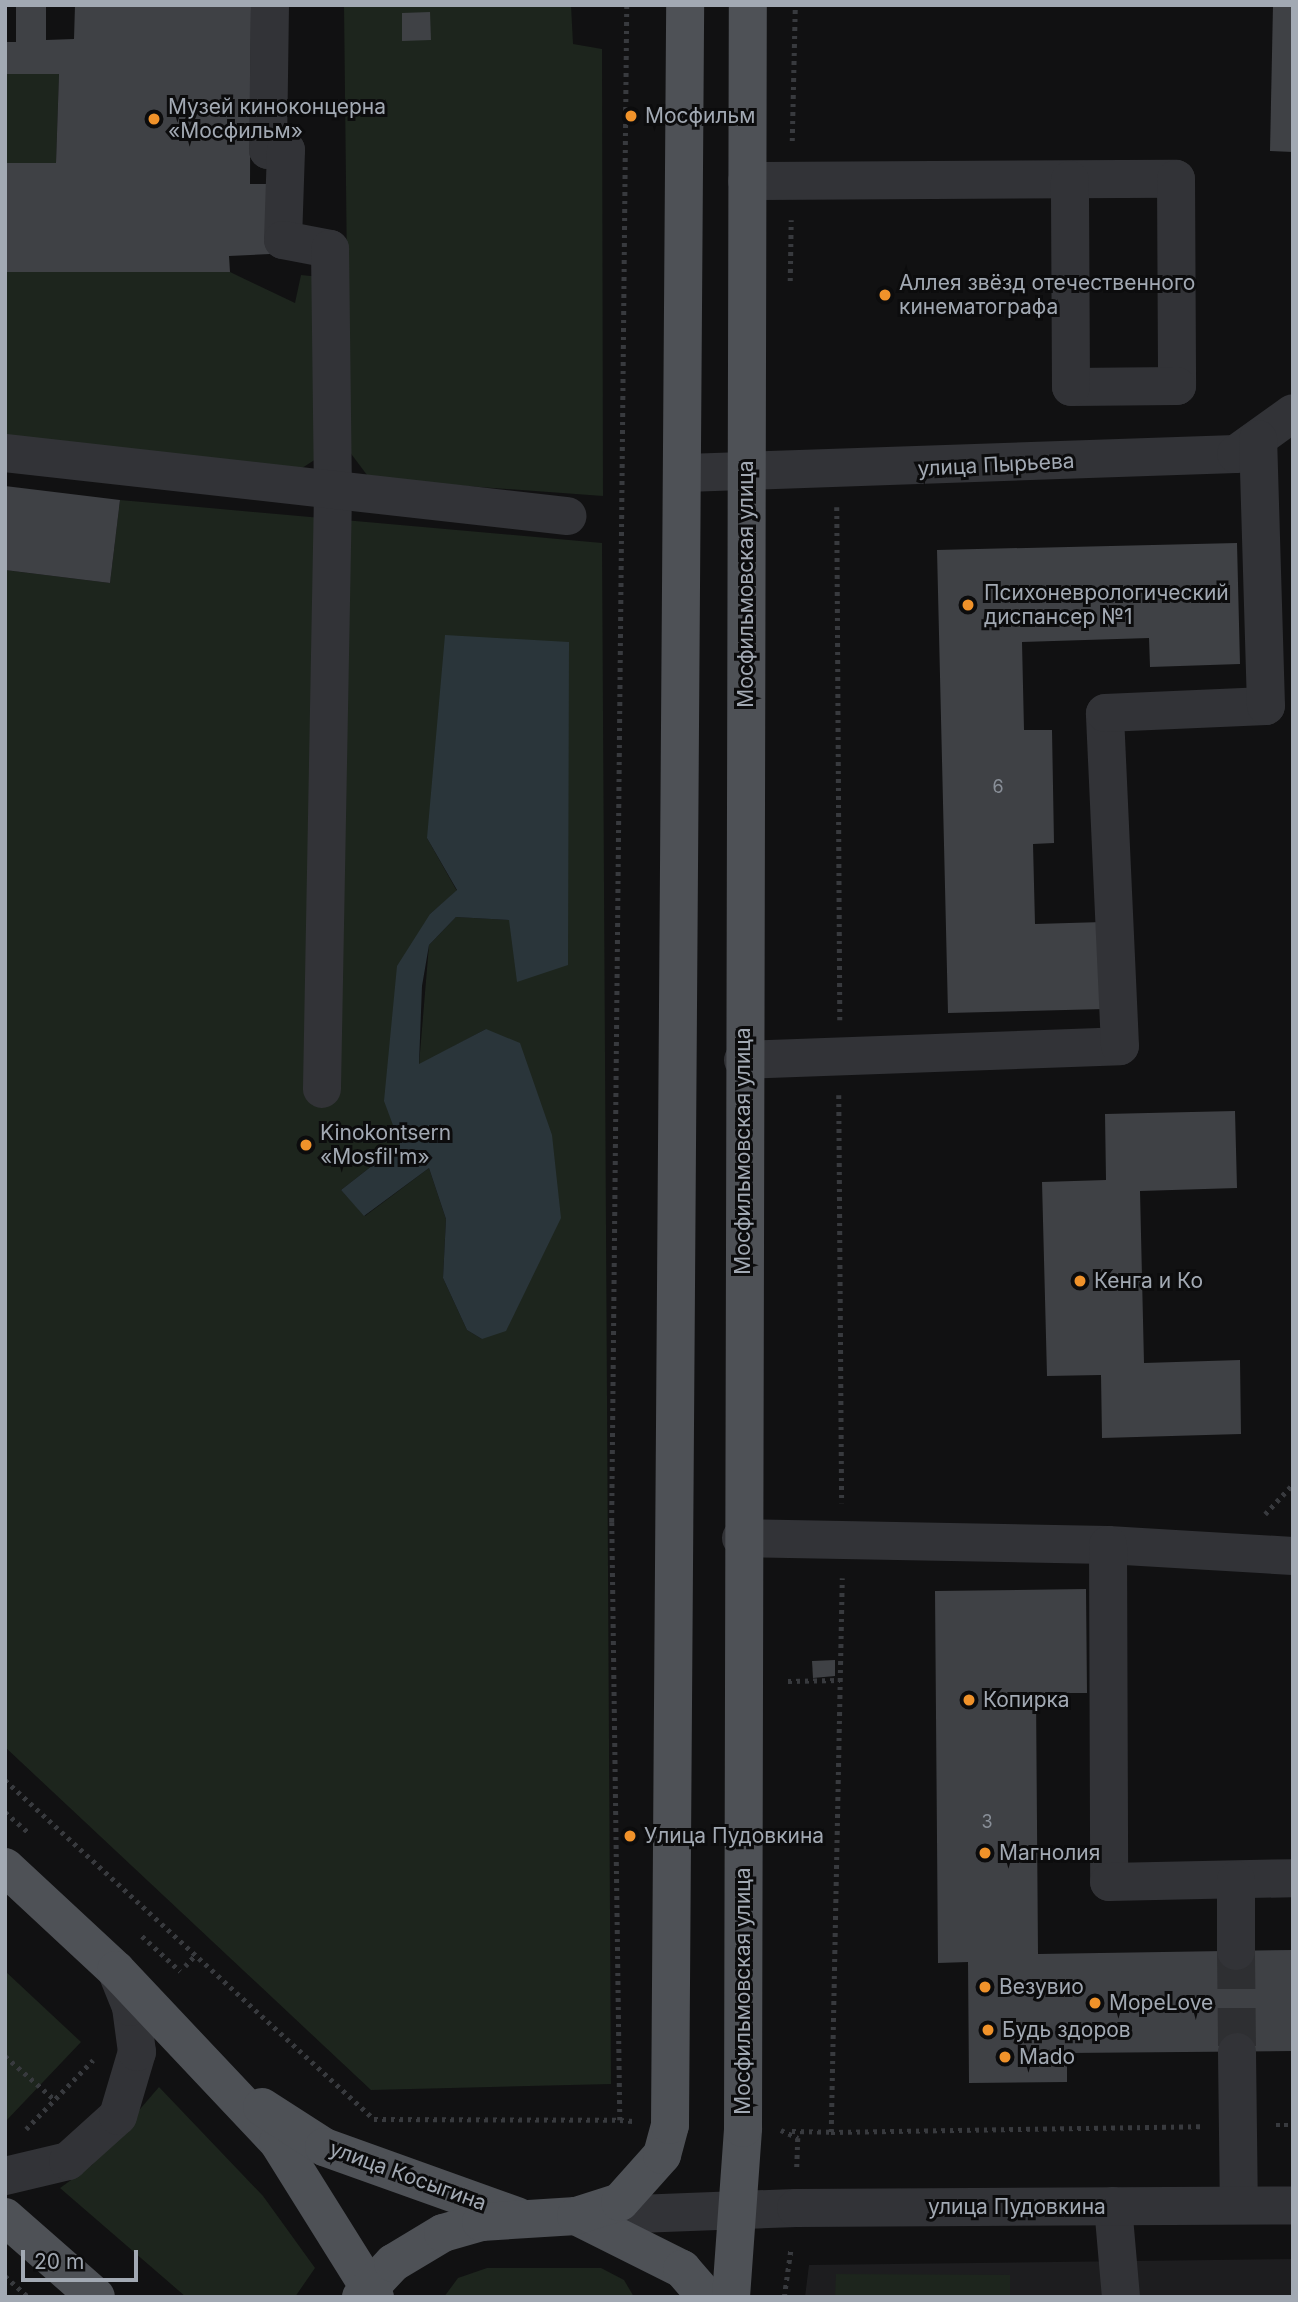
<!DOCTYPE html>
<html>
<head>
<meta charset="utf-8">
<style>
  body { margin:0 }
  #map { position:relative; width:1298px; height:2302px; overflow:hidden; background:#111112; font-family:Inter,sans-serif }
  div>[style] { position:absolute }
  .built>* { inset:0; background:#1d1d1f }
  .green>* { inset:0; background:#1d251d }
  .water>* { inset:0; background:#2a353a }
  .building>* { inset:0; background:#3f4145 }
  .minor-tunnel>* { height:38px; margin-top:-19px; transform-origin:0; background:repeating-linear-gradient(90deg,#2e2f32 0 38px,transparent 0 57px) }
  .path>* { height:4.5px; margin-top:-2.25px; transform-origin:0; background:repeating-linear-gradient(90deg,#383a3e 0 3.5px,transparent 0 8.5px) }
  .minor>* { height:38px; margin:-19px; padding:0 19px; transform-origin:19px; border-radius:19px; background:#323337 }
  .major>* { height:38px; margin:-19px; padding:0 19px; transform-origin:19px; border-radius:19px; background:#4e5156 }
  .dots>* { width:19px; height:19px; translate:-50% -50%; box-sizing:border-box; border:4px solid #0c0c0d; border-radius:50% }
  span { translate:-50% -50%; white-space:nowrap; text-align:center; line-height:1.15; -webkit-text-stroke:6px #0c0c0d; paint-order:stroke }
  .number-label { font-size:18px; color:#898f98 }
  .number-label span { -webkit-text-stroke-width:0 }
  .poi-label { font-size:21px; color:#a2a9b3 }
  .left { translate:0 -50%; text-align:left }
  .street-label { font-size:21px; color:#a2a9b3 }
  .frame { position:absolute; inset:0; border:7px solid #a2a9b3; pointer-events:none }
  .scale { position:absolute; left:21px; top:2250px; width:117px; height:32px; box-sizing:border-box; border:4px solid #a2a9b3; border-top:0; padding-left:9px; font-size:21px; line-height:24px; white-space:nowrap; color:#a2a9b3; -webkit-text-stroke:5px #0c0c0d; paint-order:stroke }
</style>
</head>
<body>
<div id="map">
  <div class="built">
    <i style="clip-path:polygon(1293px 2259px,1293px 2297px,805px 2297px,809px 2265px)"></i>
  </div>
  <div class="green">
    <i style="clip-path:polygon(344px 5px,571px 5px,573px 44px,602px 49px,603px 496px,370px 479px,349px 451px)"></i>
    <i style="clip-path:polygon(5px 74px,59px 74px,56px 163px,5px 163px)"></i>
    <i style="clip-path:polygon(5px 272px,230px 272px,295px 303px,301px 275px,320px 277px,316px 459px,299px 470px,5px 437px)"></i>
    <i style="clip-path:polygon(evenodd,120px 500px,602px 543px,611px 2084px,371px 2090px,5px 1747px,5px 570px,110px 583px,120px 500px,427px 838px,568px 965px,509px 920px,456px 917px,429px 945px,419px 1065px,486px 1029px,482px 1339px,467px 1330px,443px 1278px,446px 1219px,429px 1168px,365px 1216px,341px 1190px,400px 1144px,430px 914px,457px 891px,427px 838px)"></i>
    <i style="clip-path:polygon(5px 1971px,81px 2042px,5px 2122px)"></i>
    <i style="clip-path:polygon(159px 2087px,263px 2196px,315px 2268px,295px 2297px,186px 2297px,60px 2188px,92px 2165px)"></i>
    <i style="clip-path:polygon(487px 2268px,601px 2268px,624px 2280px,634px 2297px,444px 2297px,458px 2278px)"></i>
    <i style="clip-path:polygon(836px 2274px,1010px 2275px,1010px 2297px,835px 2297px)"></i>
  </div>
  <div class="water">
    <i style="clip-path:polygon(445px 635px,569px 642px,568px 965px,517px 982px,509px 920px,456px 917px,429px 945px,422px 986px,419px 1064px,486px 1029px,520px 1043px,552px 1135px,561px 1218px,506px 1331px,482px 1339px,467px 1330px,443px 1278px,446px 1219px,429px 1168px,364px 1216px,341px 1190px,400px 1144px,384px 1101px,397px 966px,430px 914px,457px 890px,427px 838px)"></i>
  </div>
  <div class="building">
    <i style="clip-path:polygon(16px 5px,46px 5px,46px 40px,74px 39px,75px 5px,251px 5px,250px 184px,270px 184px,270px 254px,229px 256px,230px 272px,5px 272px,5px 163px,56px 163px,59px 74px,5px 74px,5px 42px,16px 42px)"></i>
    <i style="clip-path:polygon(1273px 5px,1293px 5px,1293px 152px,1270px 151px)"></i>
    <i style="clip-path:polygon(430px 12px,431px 40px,402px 41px,402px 13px)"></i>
    <i style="clip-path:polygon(5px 486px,120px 500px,110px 583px,5px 570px)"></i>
    <i style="clip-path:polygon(1237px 543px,1240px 664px,1150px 667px,1149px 638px,1022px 642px,1024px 730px,1052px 730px,1054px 843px,1033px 844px,1035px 924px,1103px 922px,1105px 1009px,948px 1013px,937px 550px)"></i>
    <i style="clip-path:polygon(1235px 1111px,1237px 1188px,1140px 1191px,1144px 1363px,1240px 1360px,1241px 1434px,1102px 1438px,1101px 1375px,1047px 1376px,1042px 1182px,1106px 1180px,1105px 1114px)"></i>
    <i style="clip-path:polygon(1086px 1589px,1087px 1693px,1036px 1693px,1038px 1954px,1293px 1950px,1293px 2051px,1067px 2053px,1067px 2082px,969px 2083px,968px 1962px,938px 1963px,935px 1591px)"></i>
    <i style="clip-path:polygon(835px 1660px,835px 1676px,813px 1678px,812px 1661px)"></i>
  </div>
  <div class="minor-tunnel">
    <i style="left:1236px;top:1951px;width:101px;rotate:89.4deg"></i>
  </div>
  <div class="path">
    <i style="left:627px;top:5px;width:1517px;rotate:90.57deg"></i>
    <i style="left:612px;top:1522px;width:598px;rotate:89.23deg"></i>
    <i style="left:620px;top:2120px;width:13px;rotate:4deg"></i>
    <i style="left:792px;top:141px;width:136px;rotate:-88.7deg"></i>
    <i style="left:790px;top:281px;width:61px;rotate:-89.1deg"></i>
    <i style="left:837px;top:507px;width:513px;rotate:89.66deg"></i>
    <i style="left:839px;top:1095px;width:408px;rotate:89.6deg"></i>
    <i style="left:1265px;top:1514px;width:41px;rotate:-47deg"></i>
    <i style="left:788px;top:1681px;width:52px;rotate:-1.1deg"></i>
    <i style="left:5px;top:1780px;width:501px;rotate:42.57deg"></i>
    <i style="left:374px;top:2119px;width:246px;rotate:0.2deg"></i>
    <i style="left:5px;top:1812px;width:32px;rotate:41deg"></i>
    <i style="left:142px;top:1936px;width:52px;rotate:42.6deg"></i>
    <i style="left:185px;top:1966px;width:16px;rotate:-47deg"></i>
    <i style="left:5px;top:2056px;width:67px;rotate:41.3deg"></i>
    <i style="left:1276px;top:2125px;width:17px"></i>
    <i style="left:26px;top:2129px;width:96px;rotate:-45.8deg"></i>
    <i style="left:781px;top:2130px;width:19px;rotate:25deg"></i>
    <i style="left:798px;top:2138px;width:31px;rotate:92deg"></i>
    <i style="left:792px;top:2131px;width:39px;rotate:1deg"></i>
    <i style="left:831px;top:2132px;width:554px;rotate:-88.86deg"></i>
    <i style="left:831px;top:2132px;width:370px;rotate:-0.9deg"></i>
    <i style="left:5px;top:2276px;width:31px;rotate:42deg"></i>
    <i style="left:784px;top:2297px;width:50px;rotate:-82deg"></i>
  </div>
  <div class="minor">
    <i style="left:270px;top:5px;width:145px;rotate:90.8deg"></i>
    <i style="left:268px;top:150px;width:18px"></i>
    <i style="left:286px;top:150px;width:90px;rotate:91.9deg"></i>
    <i style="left:283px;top:240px;width:48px;rotate:10.8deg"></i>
    <i style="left:330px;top:249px;width:244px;rotate:89.3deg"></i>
    <i style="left:333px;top:493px;width:596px;rotate:91.06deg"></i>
    <i style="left:747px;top:181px;width:429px;rotate:-0.3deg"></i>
    <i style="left:1176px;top:179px;width:207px;rotate:89.7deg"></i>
    <i style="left:1177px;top:386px;width:106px;rotate:179.5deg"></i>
    <i style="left:1071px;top:387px;width:207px;rotate:-90.3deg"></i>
    <i style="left:5px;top:453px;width:566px;rotate:6.4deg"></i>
    <i style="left:686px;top:473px;width:550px;rotate:-1.98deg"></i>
    <i style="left:1236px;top:454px;width:70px;rotate:-35.7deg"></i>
    <i style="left:743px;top:1060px;width:377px;rotate:-2.1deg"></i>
    <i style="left:1120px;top:1046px;width:333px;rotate:-92.6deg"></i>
    <i style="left:1105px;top:713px;width:161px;rotate:-2.5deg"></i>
    <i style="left:1266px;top:706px;width:267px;rotate:-91.7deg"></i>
    <i style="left:741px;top:1538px;width:367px;rotate:1.1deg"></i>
    <i style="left:1108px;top:1545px;width:185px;rotate:3.4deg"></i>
    <i style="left:1108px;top:1545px;width:337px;rotate:89.8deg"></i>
    <i style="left:1109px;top:1882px;width:184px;rotate:-1.2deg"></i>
    <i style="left:1236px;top:1880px;width:71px;rotate:90deg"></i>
    <i style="left:1237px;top:2052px;width:153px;rotate:89.3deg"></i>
    <i style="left:5px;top:2176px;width:65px;rotate:-13.4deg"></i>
    <i style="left:68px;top:2161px;width:67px;rotate:-42deg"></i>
    <i style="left:118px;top:2116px;width:67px;rotate:-73.5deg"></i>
    <i style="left:137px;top:2052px;width:45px;rotate:-97.6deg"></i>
    <i style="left:131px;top:2007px;width:40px;rotate:-112deg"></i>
    <i style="left:1113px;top:2206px;width:91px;rotate:85deg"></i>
    <i style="left:585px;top:2216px;width:211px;rotate:-2.2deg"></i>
    <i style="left:796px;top:2208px;width:497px;rotate:-0.3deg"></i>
  </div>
  <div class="major">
    <i style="left:5px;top:1867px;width:151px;rotate:42.9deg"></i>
    <i style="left:116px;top:1970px;width:236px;rotate:46.7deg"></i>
    <i style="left:278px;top:2142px;width:183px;rotate:58deg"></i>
    <i style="left:262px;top:2107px;width:74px;rotate:32.8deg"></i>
    <i style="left:324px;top:2147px;width:205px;rotate:19.7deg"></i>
    <i style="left:576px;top:2216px;width:119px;rotate:26.6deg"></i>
    <i style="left:682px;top:2269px;width:37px;rotate:49deg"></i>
    <i style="left:5px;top:2217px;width:121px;rotate:41.3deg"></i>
    <i style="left:361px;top:2297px;width:47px;rotate:-46.7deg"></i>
    <i style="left:393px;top:2263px;width:58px;rotate:-31deg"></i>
    <i style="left:443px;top:2233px;width:40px;rotate:-16deg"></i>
    <i style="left:481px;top:2222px;width:95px;rotate:-3.6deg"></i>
    <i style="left:576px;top:2216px;width:46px;rotate:-17.7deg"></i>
    <i style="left:620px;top:2202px;width:63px;rotate:-48.2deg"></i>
    <i style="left:662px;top:2155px;width:31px;rotate:-75deg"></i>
    <i style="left:670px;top:2125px;width:2120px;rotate:-89.59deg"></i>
    <i style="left:731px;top:2297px;width:169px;rotate:-85.9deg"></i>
    <i style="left:743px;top:2128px;width:2123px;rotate:-89.87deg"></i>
  </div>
  <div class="dots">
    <i style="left:631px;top:116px;background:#f0922a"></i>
    <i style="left:154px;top:119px;background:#f0922a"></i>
    <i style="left:885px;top:295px;background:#f0922a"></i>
    <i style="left:968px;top:605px;background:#f0922a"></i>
    <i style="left:306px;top:1145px;background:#f0922a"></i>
    <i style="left:1080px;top:1281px;background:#f0922a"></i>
    <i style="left:969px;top:1700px;background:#f0922a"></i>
    <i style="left:630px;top:1836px;background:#f0922a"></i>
    <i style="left:985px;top:1853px;background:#f0922a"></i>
    <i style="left:985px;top:1987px;background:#f0922a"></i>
    <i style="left:1095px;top:2003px;background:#f0922a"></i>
    <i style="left:988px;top:2030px;background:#f0922a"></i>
    <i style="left:1005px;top:2057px;background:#f0922a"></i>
  </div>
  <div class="number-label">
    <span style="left:998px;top:787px">6</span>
    <span style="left:987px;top:1822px">3</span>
  </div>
  <div class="poi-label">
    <span class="left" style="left:168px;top:119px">Музей киноконцерна<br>«Мосфильм»</span>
    <span class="left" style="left:645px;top:116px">Мосфильм</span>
    <span class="left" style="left:899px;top:295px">Аллея звёзд отечественного<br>кинематографа</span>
    <span class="left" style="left:984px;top:605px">Психоневрологический<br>диспансер №1</span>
    <span class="left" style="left:320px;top:1145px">Kinokontsern<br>«Mosfil'm»</span>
    <span class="left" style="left:1094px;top:1281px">Кенга и Ко</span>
    <span class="left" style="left:983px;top:1700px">Копирка</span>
    <span class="left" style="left:644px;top:1836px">Улица Пудовкина</span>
    <span class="left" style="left:999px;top:1853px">Магнолия</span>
    <span class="left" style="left:999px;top:1987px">Везувио</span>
    <span class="left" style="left:1109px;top:2003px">МореLove</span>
    <span class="left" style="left:1002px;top:2030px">Будь здоров</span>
    <span class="left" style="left:1019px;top:2057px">Mado</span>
  </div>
  <div class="street-label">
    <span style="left:996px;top:465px;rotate:-3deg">улица Пырьева</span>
    <span style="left:746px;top:584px;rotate:-90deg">Мосфильмовская улица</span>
    <span style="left:743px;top:1151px;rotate:-90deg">Мосфильмовская улица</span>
    <span style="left:743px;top:1991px;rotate:-90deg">Мосфильмовская улица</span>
    <span style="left:408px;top:2176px;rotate:20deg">улица Косыгина</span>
    <span style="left:1017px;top:2207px">улица Пудовкина</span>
  </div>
  <div class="frame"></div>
  <div class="scale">20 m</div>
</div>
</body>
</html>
